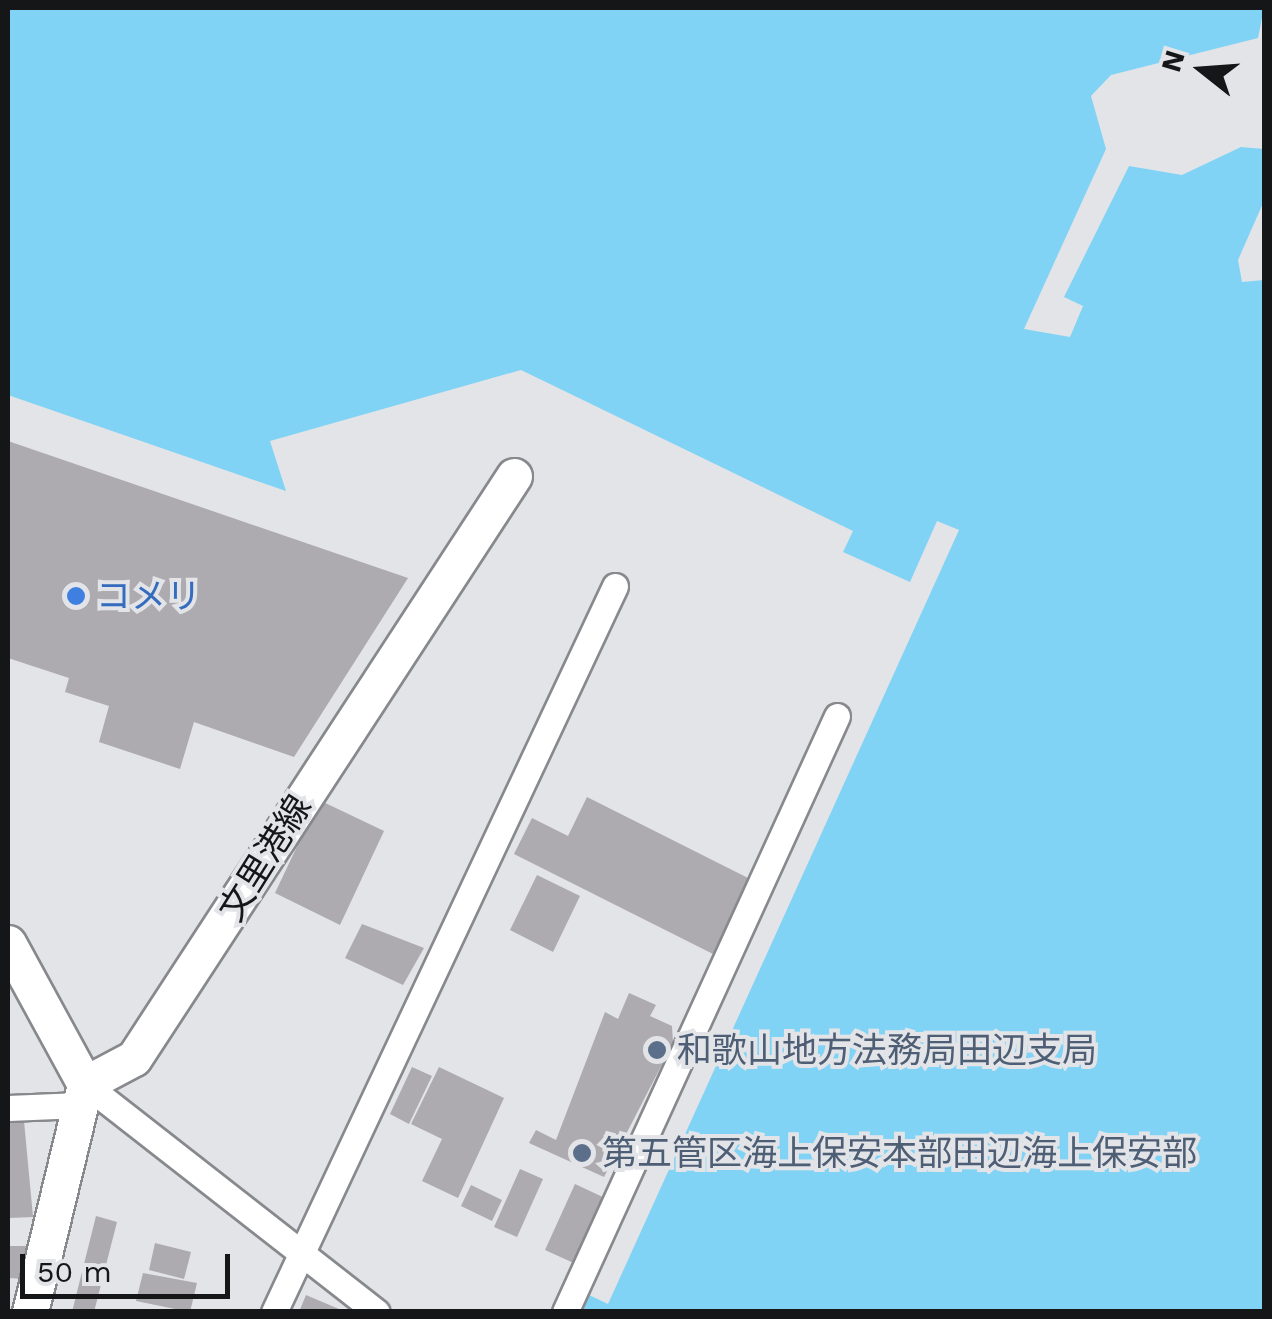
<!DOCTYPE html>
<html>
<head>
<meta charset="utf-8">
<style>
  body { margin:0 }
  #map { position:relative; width:1272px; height:1319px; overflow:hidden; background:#e2e4e8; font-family:"Work Sans","Noto Sans JP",sans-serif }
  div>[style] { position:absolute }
  .water>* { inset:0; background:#81d3f5 }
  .building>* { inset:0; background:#adabaf }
  .roads { filter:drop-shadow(2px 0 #87898d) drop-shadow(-2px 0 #87898d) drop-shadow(0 2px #87898d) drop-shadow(0 -2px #87898d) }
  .street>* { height:25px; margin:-12.5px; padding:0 12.5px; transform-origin:12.5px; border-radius:12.5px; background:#fff }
  .secondary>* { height:35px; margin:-17.5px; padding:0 17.5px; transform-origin:17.5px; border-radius:17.5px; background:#fff }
  .dots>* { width:28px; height:28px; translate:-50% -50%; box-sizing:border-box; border:5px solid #e2e4e8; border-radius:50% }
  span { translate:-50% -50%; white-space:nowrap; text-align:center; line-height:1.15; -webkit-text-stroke:8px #e2e4e8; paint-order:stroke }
  .shop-label { font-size:35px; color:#366cbe }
  .left { translate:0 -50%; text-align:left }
  .street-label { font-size:35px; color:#151617 }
  .service-label { font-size:35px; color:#4e5e75 }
  .frame { position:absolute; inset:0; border:10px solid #151617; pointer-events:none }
  .north { position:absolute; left:1152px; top:20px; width:100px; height:100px; -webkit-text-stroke:8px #e2e4e8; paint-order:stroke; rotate:287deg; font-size:28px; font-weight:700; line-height:40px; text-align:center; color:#151617 }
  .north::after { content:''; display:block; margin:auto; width:35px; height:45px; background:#151617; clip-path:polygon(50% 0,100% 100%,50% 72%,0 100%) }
  .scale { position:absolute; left:20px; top:1254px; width:210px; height:45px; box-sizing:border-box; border:5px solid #151617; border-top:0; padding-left:12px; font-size:30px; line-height:35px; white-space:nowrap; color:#151617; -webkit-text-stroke:8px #e2e4e8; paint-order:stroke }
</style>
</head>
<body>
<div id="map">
  <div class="water">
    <i style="clip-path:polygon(8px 8px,1264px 8px,1258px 38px,1111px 75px,1091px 96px,1106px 149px,1024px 329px,1070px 337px,1083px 306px,1064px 297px,1129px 166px,1182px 175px,1241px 147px,1264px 149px,1264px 201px,1238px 260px,1242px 282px,1264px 280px,1264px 1311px,580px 1311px,589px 1295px,608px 1304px,959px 530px,937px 521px,910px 582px,843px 552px,853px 531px,521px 370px,270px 441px,286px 491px,8px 395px)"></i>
  </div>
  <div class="building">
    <i style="clip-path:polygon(8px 441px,408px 578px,294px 757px,194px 722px,180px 769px,99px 742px,109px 706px,65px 692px,69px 678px,8px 658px)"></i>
    <i style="clip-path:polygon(587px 797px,754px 881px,717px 956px,514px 854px,532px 818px,568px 836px)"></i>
    <i style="clip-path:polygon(319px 800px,384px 831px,340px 925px,275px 893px)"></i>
    <i style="clip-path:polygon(537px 875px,580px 896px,553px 952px,510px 930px)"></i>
    <i style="clip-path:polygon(362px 924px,424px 948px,403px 985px,345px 958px)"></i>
    <i style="clip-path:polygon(629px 993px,656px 1005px,650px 1016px,672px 1026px,673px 1043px,604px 1177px,529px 1143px,536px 1130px,556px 1140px,605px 1012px,618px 1019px)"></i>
    <i style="clip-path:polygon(412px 1067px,432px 1076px,409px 1124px,390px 1114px)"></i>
    <i style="clip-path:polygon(439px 1067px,504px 1098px,458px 1198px,422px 1181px,442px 1139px,411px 1124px)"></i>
    <i style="clip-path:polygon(24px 1121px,33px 1217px,9px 1218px,8px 1122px)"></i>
    <i style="clip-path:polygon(520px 1169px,543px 1179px,517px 1237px,494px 1227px)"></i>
    <i style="clip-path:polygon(575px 1184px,607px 1199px,578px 1265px,545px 1250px)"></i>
    <i style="clip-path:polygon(471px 1185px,502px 1200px,492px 1221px,461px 1206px)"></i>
    <i style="clip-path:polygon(96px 1216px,117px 1222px,94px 1312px,72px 1312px)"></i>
    <i style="clip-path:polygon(155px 1243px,191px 1252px,184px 1279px,149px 1270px)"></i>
    <i style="clip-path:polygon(8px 1246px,26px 1246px,25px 1279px,8px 1278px)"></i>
    <i style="clip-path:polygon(143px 1273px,197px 1283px,190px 1312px,136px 1301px)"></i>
    <i style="clip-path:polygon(306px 1295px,346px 1312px,299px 1312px)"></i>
  </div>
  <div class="roads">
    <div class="street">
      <i style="left:85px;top:1084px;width:370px;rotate:38deg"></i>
      <i style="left:8px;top:1108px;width:72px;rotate:-2.4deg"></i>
      <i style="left:274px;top:1312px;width:802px;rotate:-64.84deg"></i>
      <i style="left:565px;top:1312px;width:655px;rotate:-65.47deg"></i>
    </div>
    <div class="secondary">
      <i style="left:8px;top:943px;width:161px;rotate:61.4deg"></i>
      <i style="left:85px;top:1084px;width:55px;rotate:-28deg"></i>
      <i style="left:134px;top:1058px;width:695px;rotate:-56.86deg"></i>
      <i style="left:30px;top:1312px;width:235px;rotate:-76.4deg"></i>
    </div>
  </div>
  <div class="dots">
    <i style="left:76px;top:596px;background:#3f7fe0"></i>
    <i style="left:657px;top:1050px;background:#5c6f8a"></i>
    <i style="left:582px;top:1153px;background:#5c6f8a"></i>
  </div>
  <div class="shop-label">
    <span class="left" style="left:96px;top:596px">コメリ</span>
  </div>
  <div class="street-label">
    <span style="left:265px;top:858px;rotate:-58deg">文里港線</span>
  </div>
  <div class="service-label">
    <span class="left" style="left:677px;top:1050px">和歌山地方法務局田辺支局</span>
    <span class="left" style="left:602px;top:1153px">第五管区海上保安本部田辺海上保安部</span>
  </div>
  <div class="frame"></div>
  <div class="north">N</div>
  <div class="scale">50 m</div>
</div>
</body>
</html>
